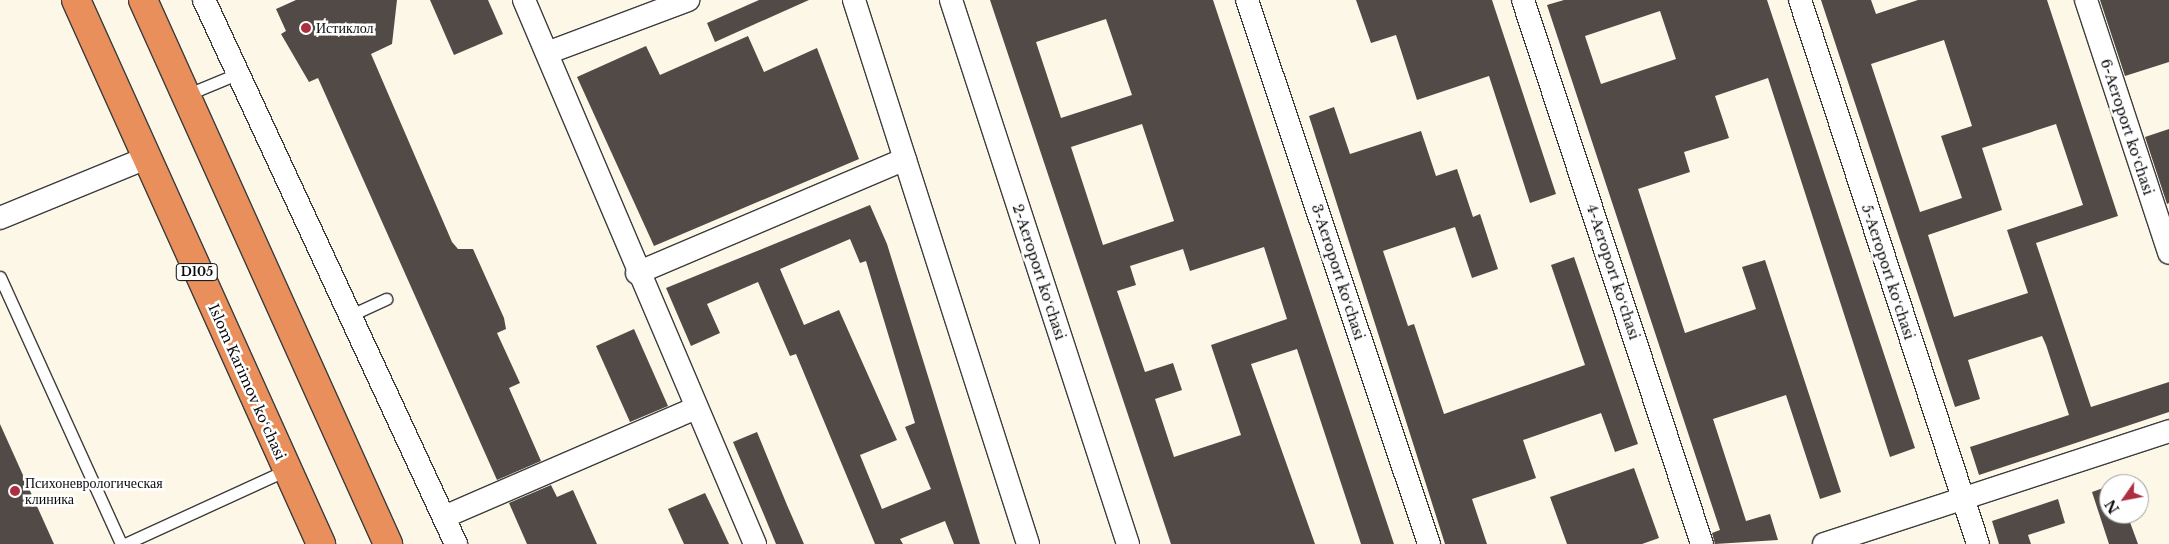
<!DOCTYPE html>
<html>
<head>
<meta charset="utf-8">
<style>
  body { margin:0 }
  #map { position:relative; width:2169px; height:544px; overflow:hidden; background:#fdf7e8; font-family:"Libre Baskerville",serif }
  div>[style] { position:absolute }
  .building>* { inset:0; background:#514a47 }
  .roads { filter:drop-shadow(1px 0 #3d3d3d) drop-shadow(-1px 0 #3d3d3d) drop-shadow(0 1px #3d3d3d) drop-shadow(0 -1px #3d3d3d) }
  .lane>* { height:11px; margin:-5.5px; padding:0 5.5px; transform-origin:5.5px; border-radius:5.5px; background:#fff }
  .street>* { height:22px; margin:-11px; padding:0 11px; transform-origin:11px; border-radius:11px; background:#fff }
  .highway>* { height:28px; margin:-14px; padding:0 14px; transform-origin:14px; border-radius:14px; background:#e88f5c }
  .dots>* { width:14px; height:14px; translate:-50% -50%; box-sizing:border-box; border:2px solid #fff; border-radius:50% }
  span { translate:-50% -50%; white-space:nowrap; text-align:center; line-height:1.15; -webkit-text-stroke:5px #fff; paint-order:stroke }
  .shield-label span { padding:1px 4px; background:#fff; border:1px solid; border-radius:4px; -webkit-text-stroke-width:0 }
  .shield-label { font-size:12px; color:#0a0a0a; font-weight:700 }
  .poi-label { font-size:14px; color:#0a0a0a }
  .left { translate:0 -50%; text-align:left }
  .street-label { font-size:14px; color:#0a0a0a }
  .north { position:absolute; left:2099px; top:474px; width:50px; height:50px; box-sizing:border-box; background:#fff; border:1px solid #9d9d9d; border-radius:50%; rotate:237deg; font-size:14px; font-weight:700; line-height:20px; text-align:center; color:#0a0a0a }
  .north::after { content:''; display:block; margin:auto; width:18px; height:22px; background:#ac2f40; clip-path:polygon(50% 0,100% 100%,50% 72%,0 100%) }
</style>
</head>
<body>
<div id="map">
  <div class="building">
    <i style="clip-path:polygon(296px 0,397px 0,392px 44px,371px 54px,452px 242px,458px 249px,473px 249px,504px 318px,506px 329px,497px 333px,520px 383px,509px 388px,541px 461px,497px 480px,318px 78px,309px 82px,281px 34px,286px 31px,276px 9px)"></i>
    <i style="clip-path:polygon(430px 0,488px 0,503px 34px,454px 55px)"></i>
    <i style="clip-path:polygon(759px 0,809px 0,715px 42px,707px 23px)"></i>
    <i style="clip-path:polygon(evenodd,990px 0,1213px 0,1394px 544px,1361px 544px,1297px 349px,1251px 364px,1315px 544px,1171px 544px,990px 0,1106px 19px,1132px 95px,1061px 118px,1036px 42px,1106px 19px,990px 0,1142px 124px,1174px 221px,1103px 245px,1071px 147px,1142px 124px,990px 0,1264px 247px,1287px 319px,1211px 345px,1241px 435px,1174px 457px,1155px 399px,1182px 390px,1173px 363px,1145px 372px,1117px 291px,1136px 285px,1130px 266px,1183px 249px,1190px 271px,1264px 247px)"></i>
    <i style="clip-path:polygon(1356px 0,1492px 0,1556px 194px,1530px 203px,1489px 76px,1417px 100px,1396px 35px,1371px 43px)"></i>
    <i style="clip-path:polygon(evenodd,1564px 0,1767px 0,1915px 448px,1890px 457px,1768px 78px,1715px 96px,1729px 138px,1684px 152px,1690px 172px,1638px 189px,1685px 333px,1756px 309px,1742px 267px,1765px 260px,1841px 492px,1820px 499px,1786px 395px,1713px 419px,1746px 521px,1770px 514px,1778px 540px,1715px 544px,1712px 533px,1720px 530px,1547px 5px,1564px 0,1660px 11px,1676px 59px,1601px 84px,1585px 36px,1660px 11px)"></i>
    <i style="clip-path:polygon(evenodd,1821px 0,1871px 0,1876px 14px,1918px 0,2047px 0,2118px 216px,2036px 243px,2091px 407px,2169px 382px,2169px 412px,1979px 475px,1970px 447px,2069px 415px,2046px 345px,2042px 336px,1968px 360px,1980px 399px,1955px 407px,1821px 0,1944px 40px,1972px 126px,1941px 136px,1962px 198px,1920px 212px,1871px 64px,1944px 40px,1821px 0,2056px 124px,2083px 205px,2007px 230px,2028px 293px,1954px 317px,1928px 235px,2002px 210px,1982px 148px,2056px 124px)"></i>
    <i style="clip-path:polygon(2100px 0,2169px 0,2169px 62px,2125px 76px)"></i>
    <i style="clip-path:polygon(748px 36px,764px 72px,817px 48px,859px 159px,654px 246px,577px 77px,646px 46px,660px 75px)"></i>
    <i style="clip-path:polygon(1334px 107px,1350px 154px,1421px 131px,1436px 176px,1457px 169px,1473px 217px,1480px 214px,1498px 269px,1472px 278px,1455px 227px,1383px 251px,1408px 326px,1414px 324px,1444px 414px,1585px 365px,1551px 265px,1574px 257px,1638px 444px,1615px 452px,1601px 413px,1523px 440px,1536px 478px,1472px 499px,1487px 544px,1445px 544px,1309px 116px)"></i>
    <i style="clip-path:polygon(2169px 129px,2169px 203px,2167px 204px,2145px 137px)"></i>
    <i style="clip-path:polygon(evenodd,870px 205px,887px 244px,980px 544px,954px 544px,945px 521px,900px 539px,903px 544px,875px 544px,796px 354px,790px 356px,758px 282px,707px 304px,720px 333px,691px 346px,666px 288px,870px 205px,850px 239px,860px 263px,866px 261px,915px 423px,905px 427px,931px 489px,882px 509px,860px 455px,897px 440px,839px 310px,804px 325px,780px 269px,850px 239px)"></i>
    <i style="clip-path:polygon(634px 329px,668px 406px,630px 422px,596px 346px)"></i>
    <i style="clip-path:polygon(0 424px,54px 544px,0 544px)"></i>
    <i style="clip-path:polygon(757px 432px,787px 505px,804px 544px,776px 544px,764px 515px,733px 442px)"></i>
    <i style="clip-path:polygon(1634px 468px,1659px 538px,1642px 544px,1567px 544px,1550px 497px)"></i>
    <i style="clip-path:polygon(551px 485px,557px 497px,573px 490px,597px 544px,527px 544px,509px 503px)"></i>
    <i style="clip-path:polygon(2109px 486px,2109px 514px,2127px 514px,2138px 544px,2109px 544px,2092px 492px)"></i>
    <i style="clip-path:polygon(705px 493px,716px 516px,729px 544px,684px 544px,668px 509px)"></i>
    <i style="clip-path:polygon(2058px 499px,2065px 523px,2028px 535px,2031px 544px,1999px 544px,1992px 521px)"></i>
  </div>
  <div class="roads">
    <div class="lane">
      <i style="left:186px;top:95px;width:55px;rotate:-22.4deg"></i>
      <i style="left:0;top:277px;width:293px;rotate:65.6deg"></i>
      <i style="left:349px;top:316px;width:41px;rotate:-24.7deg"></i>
      <i style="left:125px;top:544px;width:178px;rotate:-24.6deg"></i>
    </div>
    <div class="street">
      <i style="left:204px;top:0;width:600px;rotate:65.14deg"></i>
      <i style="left:524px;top:0;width:591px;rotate:66.99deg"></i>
      <i style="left:854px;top:0;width:571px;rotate:72.26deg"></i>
      <i style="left:951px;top:0;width:572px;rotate:71.98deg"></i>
      <i style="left:1247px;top:0;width:574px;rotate:71.5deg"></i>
      <i style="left:1523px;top:0;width:573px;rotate:71.79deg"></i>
      <i style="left:1800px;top:0;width:572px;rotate:71.88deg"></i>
      <i style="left:2086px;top:0;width:266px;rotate:71.8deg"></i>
      <i style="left:547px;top:53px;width:151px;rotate:-20.6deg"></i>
      <i style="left:0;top:218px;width:158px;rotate:-22.3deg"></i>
      <i style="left:637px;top:273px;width:291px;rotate:-23deg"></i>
      <i style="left:444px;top:517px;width:275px;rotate:-23.4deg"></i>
      <i style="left:1824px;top:544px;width:363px;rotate:-18.1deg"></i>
    </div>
    <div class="highway">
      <i style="left:76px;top:0;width:597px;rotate:65.75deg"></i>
      <i style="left:143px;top:0;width:597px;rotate:65.75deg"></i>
    </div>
  </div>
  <div class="dots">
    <i style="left:306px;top:28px;background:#ac2f40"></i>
    <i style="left:15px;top:491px;background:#ac2f40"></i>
  </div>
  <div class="shield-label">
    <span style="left:197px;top:272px">D105</span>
  </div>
  <div class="poi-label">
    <span class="left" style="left:316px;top:28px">Истиклол</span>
    <span class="left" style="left:25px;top:491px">Психоневрологическая<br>клиника</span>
  </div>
  <div class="street-label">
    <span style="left:2127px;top:127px;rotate:72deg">6-Aeroport koʻchasi</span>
    <span style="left:1039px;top:272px;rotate:72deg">2-Aeroport koʻchasi</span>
    <span style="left:1338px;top:272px;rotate:72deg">3-Aeroport koʻchasi</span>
    <span style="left:1613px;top:272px;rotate:72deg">4-Aeroport koʻchasi</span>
    <span style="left:1888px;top:272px;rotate:72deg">5-Aeroport koʻchasi</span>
    <span style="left:247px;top:382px;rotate:66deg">Islom Karimov koʻchasi</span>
  </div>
  <div class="north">N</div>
</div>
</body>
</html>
